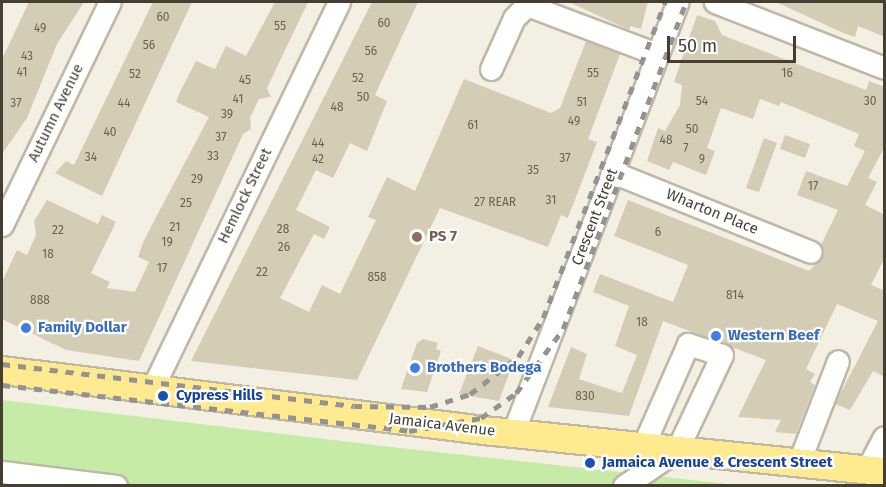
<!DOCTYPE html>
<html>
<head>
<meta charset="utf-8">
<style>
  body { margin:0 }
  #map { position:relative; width:886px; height:487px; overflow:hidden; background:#f3efe2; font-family:"Fira Sans",sans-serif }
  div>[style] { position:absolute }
  .green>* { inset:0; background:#c5eba6 }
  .building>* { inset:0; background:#d5ccb6 }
  .roads { filter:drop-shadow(2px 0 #bfb8a4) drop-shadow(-2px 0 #bfb8a4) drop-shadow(0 2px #bfb8a4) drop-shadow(0 -2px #bfb8a4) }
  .minor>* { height:21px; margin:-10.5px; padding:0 10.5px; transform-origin:10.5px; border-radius:10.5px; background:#fff }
  .major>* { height:27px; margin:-13.5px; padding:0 13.5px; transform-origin:13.5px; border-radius:13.5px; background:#ffea8f }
  .rail>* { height:4.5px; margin-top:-2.25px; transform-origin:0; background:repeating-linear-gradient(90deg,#939393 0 8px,transparent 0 16px) }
  .dots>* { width:16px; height:16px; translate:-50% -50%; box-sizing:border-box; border:3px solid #fff; border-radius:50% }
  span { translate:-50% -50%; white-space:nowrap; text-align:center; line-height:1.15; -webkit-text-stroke:4.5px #fff; paint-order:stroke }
  .number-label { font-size:12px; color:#696253 }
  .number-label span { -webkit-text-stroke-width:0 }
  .street-label { font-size:15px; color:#453f32 }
  .education-label { font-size:15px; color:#785e54; font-weight:700 }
  .left { translate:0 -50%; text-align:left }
  .shop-label { font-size:15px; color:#366cbe; font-weight:700 }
  .transit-label { font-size:15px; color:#164399; font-weight:700 }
  .frame { position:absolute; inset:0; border:3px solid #453f32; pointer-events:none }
  .scale { position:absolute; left:667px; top:36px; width:129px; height:27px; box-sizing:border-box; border:3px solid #453f32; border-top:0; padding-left:8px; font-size:18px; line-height:21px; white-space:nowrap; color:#453f32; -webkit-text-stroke:4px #fff; paint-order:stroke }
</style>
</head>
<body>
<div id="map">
  <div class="green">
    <i style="clip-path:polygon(2px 400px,400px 448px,737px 485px,2px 486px)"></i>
  </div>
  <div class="building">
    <i style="clip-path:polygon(29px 2px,84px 2px,57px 44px,27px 118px,2px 154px,2px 59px)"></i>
    <i style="clip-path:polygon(153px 2px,192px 2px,102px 196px,55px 173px,66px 161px,74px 165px)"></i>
    <i style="clip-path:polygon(275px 2px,308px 2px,267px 88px,271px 97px,259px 99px,250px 118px,251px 129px,243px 134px,139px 361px,66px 350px,2px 319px,2px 282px,17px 250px,27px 255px,36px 235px,34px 221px,47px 200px,98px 224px,102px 215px,116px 222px,91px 273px,110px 282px,107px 288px,135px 292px,149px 262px,138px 257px,144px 240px,209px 117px,176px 102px,180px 92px,196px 61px,215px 69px,226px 46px,246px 56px)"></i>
    <i style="clip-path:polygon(372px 2px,418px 2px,375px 95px,387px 101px,367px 151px,350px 143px,333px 178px,316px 170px,296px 210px,330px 227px,324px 239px,314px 234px,280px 298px,309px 312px,322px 285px,340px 294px,376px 220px,368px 217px,387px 177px,415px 191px,464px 79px,551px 113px,560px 108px,586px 41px,620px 54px,588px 139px,597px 142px,568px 218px,561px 215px,548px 247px,440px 208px,357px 380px,191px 361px)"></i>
    <i style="clip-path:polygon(569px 2px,648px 2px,641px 29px,631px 26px,629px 30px)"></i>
    <i style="clip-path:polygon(776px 2px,885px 2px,885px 37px,858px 26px,855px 37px,841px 32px)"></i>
    <i style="clip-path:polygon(697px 15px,715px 21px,722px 35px,810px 69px,866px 90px,869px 81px,885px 87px,885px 146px,868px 178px,877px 182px,865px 205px,885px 215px,885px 257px,871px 285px,885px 291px,885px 377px,873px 371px,850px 410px,835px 404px,878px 321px,837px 304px,806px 369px,815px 374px,810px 382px,815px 385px,796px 434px,775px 432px,781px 420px,738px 417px,766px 360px,663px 321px,629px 416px,548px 407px,571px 347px,587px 354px,579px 379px,622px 393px,637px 355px,615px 346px,629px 306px,593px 292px,600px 274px,673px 302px,688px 265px,614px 236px,628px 200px,809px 271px,823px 257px,821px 245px,838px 210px,797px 195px,806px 171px,847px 186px,865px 151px,854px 146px,859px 134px,781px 102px,779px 106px,760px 99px,753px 119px,721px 108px,707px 148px,715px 151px,706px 175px,673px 162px,669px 170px,647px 161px,658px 128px,665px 131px,680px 105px,682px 85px,674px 82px)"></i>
    <i style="clip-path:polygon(785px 135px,810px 144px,805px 158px,780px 149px)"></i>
    <i style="clip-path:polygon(764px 138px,777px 143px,759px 192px,746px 188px)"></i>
    <i style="clip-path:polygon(423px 339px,438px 343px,436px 349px,441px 351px,427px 392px,401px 389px,417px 343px)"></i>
    <i style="clip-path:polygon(478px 346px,514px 360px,499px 401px,459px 394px)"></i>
  </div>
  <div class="roads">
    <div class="minor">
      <i style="left:715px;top:2px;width:181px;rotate:21.3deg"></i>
      <i style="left:491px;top:69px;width:56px;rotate:-65.7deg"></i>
      <i style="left:514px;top:18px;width:18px;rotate:-45deg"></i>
      <i style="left:527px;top:5px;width:139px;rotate:20.7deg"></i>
      <i style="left:612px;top:172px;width:214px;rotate:21.9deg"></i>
      <i style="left:2px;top:225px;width:248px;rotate:-64.2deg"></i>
      <i style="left:151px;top:391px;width:432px;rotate:-64.2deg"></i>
      <i style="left:513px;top:433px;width:462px;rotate:-69.1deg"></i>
      <i style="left:799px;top:462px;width:108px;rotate:-68.9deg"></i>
      <i style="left:867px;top:469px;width:36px;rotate:-62deg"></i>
      <i style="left:2px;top:472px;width:115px;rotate:7deg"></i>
      <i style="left:624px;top:486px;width:64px;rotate:-34.2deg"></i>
      <i style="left:677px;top:450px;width:105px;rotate:-64.7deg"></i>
      <i style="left:722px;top:355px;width:36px;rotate:-162deg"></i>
      <i style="left:688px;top:344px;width:111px;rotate:113.8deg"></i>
    </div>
    <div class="major">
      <i style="left:2px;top:370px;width:496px;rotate:7.1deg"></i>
      <i style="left:494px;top:431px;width:392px;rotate:5.9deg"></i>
    </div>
  </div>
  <div class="rail">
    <i style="left:2px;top:364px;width:354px;rotate:6.8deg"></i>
    <i style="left:354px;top:406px;width:76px;rotate:0.8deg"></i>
    <i style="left:430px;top:407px;width:42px;rotate:-18deg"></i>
    <i style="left:470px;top:394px;width:61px;rotate:-37.6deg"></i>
    <i style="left:518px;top:357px;width:46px;rotate:-57.3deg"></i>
    <i style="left:543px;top:318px;width:339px;rotate:-68.9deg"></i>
    <i style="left:2px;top:385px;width:410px;rotate:6.4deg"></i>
    <i style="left:409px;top:431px;width:73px;rotate:-10.2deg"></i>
    <i style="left:481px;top:418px;width:43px;rotate:-35.5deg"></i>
    <i style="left:516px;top:393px;width:79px;rotate:-53.7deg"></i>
    <i style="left:563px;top:329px;width:349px;rotate:-69.4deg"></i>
  </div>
  <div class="dots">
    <i style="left:417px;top:237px;background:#8d6e63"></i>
    <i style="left:26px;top:328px;background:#3f7fe0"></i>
    <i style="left:716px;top:336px;background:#3f7fe0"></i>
    <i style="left:415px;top:368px;background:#3f7fe0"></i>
    <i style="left:163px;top:396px;background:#1a4fb4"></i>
    <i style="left:590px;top:463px;background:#1a4fb4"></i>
  </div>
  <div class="number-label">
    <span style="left:163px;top:18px">60</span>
    <span style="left:384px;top:24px">60</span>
    <span style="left:280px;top:27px">55</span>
    <span style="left:40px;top:29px">49</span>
    <span style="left:149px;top:46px">56</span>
    <span style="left:371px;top:52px">56</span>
    <span style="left:27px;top:57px">43</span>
    <span style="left:22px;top:73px">41</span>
    <span style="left:593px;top:74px">55</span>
    <span style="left:787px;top:74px">16</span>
    <span style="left:135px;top:75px">52</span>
    <span style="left:358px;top:79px">52</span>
    <span style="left:245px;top:81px">45</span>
    <span style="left:363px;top:98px">50</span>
    <span style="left:238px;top:100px">41</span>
    <span style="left:702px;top:102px">54</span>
    <span style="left:870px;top:102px">30</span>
    <span style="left:582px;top:103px">51</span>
    <span style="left:16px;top:104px">37</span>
    <span style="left:124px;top:104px">44</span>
    <span style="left:337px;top:108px">48</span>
    <span style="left:227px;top:115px">39</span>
    <span style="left:574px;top:122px">49</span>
    <span style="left:473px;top:126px">61</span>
    <span style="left:692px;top:130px">50</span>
    <span style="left:110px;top:133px">40</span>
    <span style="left:221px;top:138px">37</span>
    <span style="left:666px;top:141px">48</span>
    <span style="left:318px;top:144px">44</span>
    <span style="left:686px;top:149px">7</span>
    <span style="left:213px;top:157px">33</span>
    <span style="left:91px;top:158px">34</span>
    <span style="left:565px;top:159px">37</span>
    <span style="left:318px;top:160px">42</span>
    <span style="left:702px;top:160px">9</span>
    <span style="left:533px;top:171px">35</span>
    <span style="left:197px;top:180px">29</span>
    <span style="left:813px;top:187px">17</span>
    <span style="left:551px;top:201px">31</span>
    <span style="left:495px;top:203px">27 REAR</span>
    <span style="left:186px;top:204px">25</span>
    <span style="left:175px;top:228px">21</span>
    <span style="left:283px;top:230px">28</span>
    <span style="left:58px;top:231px">22</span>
    <span style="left:658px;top:233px">6</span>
    <span style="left:167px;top:243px">19</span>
    <span style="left:284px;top:248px">26</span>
    <span style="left:48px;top:255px">18</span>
    <span style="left:162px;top:269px">17</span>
    <span style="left:262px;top:273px">22</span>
    <span style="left:377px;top:278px">858</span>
    <span style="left:735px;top:296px">814</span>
    <span style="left:40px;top:301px">888</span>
    <span style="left:642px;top:323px">18</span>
    <span style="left:585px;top:397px">830</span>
  </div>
  <div class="street-label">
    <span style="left:56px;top:113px;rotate:-64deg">Autumn Avenue</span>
    <span style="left:245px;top:196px;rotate:-64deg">Hemlock Street</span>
    <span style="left:712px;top:212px;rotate:22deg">Wharton Place</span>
    <span style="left:595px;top:217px;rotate:-69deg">Crescent Street</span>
    <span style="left:442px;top:425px;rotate:7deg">Jamaica Avenue</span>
  </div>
  <div class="education-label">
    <span class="left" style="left:429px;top:237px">PS 7</span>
  </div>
  <div class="shop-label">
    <span class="left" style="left:38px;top:328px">Family Dollar</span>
    <span class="left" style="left:728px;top:336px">Western Beef</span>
    <span class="left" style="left:427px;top:368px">Brothers Bodega</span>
  </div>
  <div class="transit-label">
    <span class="left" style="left:176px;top:396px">Cypress Hills</span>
    <span class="left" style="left:602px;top:463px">Jamaica Avenue &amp; Crescent Street</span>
  </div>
  <div class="frame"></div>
  <div class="scale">50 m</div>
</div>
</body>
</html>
